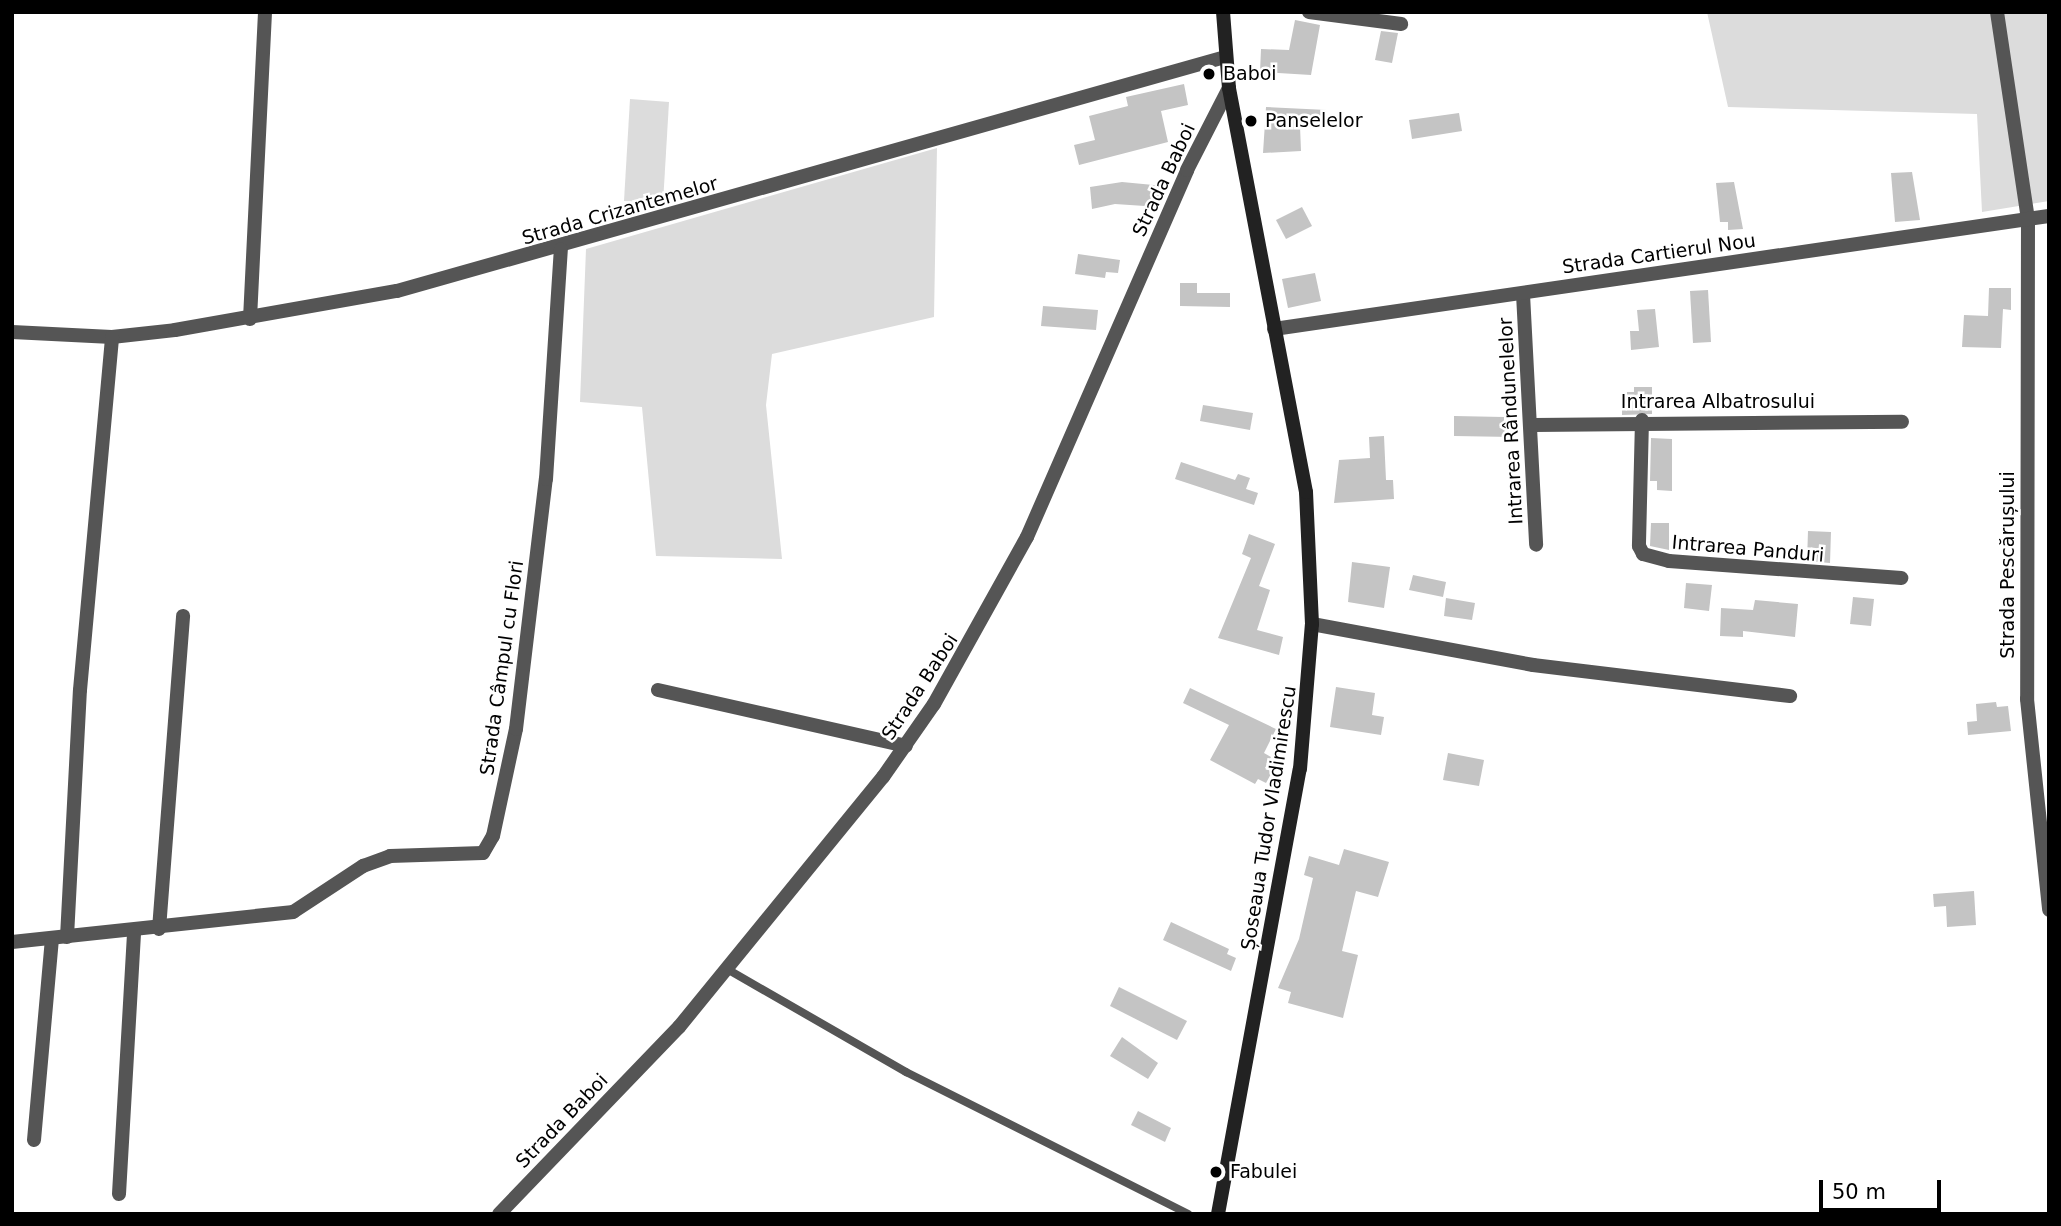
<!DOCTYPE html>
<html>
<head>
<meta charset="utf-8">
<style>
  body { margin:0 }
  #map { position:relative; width:2061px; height:1226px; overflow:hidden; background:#fff; font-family:"DejaVu Sans",sans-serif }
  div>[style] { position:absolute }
  .green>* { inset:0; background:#dcdcdc }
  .building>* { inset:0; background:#c4c4c4 }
  .lane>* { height:8px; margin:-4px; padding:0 4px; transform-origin:4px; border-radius:4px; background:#555 }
  .street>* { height:14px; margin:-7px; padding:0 7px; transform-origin:7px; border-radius:7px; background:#555 }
  .secondary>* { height:14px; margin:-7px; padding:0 7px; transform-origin:7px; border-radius:7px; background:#222 }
  .dots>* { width:19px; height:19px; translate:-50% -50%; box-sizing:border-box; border:4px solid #fff; border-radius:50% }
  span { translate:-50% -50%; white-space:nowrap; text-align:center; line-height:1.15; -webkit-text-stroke:5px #fff; paint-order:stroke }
  .poi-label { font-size:19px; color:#000 }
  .left { translate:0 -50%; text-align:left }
  .street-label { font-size:19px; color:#000 }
  .frame { position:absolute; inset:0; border:14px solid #000; pointer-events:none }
  .scale { position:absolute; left:1819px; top:1180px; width:122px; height:32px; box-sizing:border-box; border:4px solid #000; border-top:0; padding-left:9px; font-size:21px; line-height:24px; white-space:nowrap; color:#000; -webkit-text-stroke:5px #fff; paint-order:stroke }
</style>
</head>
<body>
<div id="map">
  <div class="green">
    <i style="clip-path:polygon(1707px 12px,2049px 12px,2049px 201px,1982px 212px,1977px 114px,1728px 107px)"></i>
    <i style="clip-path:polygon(630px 99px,669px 102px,663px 203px,624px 201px)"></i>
    <i style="clip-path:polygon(937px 148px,934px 317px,772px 354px,766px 405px,782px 559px,656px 556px,642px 407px,580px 402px,586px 249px)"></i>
  </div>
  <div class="building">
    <i style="clip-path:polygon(1295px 20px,1320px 25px,1311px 75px,1260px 72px,1261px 49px,1289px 50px)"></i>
    <i style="clip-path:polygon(1381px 31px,1398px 33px,1392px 63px,1375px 60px)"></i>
    <i style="clip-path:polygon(1184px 84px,1188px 105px,1161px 111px,1168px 142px,1079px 165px,1074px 145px,1095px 140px,1089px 116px,1128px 106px,1126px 97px)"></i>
    <i style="clip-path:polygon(1266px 107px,1327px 110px,1326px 128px,1300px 126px,1301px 151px,1263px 153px)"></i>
    <i style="clip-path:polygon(1459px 113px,1462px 131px,1412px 139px,1409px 120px)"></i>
    <i style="clip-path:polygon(1912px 172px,1920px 220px,1895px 222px,1891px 173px)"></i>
    <i style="clip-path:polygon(1122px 182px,1164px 186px,1160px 207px,1115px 204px,1092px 209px,1090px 187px)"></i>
    <i style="clip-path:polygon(1734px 182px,1743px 229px,1728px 230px,1728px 222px,1720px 222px,1716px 183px)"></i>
    <i style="clip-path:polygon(1302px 207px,1312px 226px,1286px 239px,1276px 220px)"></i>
    <i style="clip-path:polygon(1078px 254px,1120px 260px,1118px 273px,1106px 272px,1105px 278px,1075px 274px)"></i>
    <i style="clip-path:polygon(1315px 273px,1321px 301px,1288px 308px,1282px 279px)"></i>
    <i style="clip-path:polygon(1180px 283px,1197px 283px,1197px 293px,1230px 293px,1230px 307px,1180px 306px)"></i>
    <i style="clip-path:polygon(1989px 288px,2011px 288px,2011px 310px,2003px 309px,2001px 348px,1962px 347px,1964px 315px,1988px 316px)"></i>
    <i style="clip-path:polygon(1708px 290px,1711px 342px,1693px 343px,1690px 291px)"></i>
    <i style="clip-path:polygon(1043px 306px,1098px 310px,1096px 330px,1041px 326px)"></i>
    <i style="clip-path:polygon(1655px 309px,1659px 347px,1631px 350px,1630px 331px,1639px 331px,1637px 310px)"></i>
    <i style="clip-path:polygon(1634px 387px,1652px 387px,1652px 414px,1622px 415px,1622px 392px,1634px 392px)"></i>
    <i style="clip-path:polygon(1203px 405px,1253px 413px,1250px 430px,1200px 421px)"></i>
    <i style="clip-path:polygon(1454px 416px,1504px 417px,1504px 424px,1514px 424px,1513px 437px,1454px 436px)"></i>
    <i style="clip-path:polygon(1384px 436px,1386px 480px,1393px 480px,1394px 499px,1334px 503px,1339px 460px,1370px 458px,1369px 437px)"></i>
    <i style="clip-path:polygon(1651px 438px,1672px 439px,1672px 491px,1657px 490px,1657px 481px,1650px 481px)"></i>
    <i style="clip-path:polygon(1181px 462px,1235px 480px,1238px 474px,1250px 478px,1246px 489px,1258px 493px,1254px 505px,1175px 479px)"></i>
    <i style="clip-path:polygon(1651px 523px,1669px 523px,1669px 550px,1650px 546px)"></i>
    <i style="clip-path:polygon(1808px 531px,1831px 532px,1830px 563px,1807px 561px)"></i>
    <i style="clip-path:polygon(1249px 534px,1275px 544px,1259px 586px,1270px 590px,1257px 630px,1283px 637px,1279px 655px,1218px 638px,1251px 558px,1242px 554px)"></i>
    <i style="clip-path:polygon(1352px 562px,1390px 567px,1384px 608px,1348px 602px)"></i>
    <i style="clip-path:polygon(1413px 575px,1446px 582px,1443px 597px,1409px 590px)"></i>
    <i style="clip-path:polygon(1686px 583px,1712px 585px,1709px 611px,1684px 608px)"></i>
    <i style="clip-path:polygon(1853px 597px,1874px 599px,1871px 626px,1850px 624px)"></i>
    <i style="clip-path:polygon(1446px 598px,1475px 603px,1472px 620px,1444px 616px)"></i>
    <i style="clip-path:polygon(1755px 600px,1798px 604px,1795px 637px,1743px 631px,1743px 637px,1720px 636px,1721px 608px,1753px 610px)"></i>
    <i style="clip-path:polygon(1336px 687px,1375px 693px,1372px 715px,1384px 717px,1381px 735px,1330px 727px)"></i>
    <i style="clip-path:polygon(1190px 688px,1276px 729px,1264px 753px,1271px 757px,1265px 768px,1272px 772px,1266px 783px,1258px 779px,1255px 784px,1210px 760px,1229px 725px,1183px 703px)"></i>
    <i style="clip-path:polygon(1996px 702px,1997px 707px,2008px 706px,2011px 731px,1968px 735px,1967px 722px,1977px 721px,1976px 704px)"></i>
    <i style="clip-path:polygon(1448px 753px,1484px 760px,1479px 786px,1443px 780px)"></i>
    <i style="clip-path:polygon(1344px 849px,1389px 862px,1378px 897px,1356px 891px,1342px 951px,1358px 955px,1343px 1018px,1288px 1003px,1291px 992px,1278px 988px,1299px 939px,1313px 878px,1304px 875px,1309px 856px,1339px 865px)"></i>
    <i style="clip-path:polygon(1974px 891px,1976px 925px,1947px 927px,1946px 906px,1934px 907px,1933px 894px)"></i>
    <i style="clip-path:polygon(1171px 922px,1229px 949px,1227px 954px,1236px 958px,1231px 971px,1163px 940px)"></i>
    <i style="clip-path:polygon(1119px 987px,1187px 1021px,1177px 1040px,1110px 1006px)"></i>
    <i style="clip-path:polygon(1122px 1037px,1158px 1063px,1148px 1079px,1110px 1056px)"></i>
    <i style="clip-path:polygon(1138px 1111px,1171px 1128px,1165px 1142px,1131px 1125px)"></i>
  </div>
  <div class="lane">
    <i style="left:727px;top:969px;width:207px;rotate:29.9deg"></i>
    <i style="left:906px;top:1072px;width:316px;rotate:26.7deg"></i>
  </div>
  <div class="street">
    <i style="left:1309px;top:12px;width:93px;rotate:7.4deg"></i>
    <i style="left:1997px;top:12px;width:209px;rotate:81.5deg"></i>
    <i style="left:2028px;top:219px;width:480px;rotate:90.1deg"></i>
    <i style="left:2027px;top:699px;width:212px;rotate:84deg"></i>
    <i style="left:1523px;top:294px;width:251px;rotate:87deg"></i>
    <i style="left:250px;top:319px;width:307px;rotate:-87.2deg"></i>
    <i style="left:1274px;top:329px;width:783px;rotate:-8.3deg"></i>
    <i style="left:12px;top:332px;width:100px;rotate:2.9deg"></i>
    <i style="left:112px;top:337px;width:63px;rotate:-6.3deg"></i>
    <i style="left:175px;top:330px;width:225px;rotate:-10deg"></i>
    <i style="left:397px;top:291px;width:860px;rotate:-15.78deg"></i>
    <i style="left:1642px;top:420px;width:126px;rotate:91.4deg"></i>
    <i style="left:1639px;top:546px;width:9px;rotate:63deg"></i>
    <i style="left:1643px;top:554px;width:27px;rotate:15deg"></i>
    <i style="left:1669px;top:561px;width:233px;rotate:4.2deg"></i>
    <i style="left:1534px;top:425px;width:368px;rotate:-0.5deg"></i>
    <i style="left:1312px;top:624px;width:225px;rotate:10.5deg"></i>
    <i style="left:1533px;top:665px;width:259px;rotate:6.9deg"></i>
    <i style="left:658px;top:690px;width:254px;rotate:12.7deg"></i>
    <i style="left:159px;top:929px;width:314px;rotate:-85.6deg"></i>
    <i style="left:67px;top:937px;width:247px;rotate:-87deg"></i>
    <i style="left:80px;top:690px;width:354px;rotate:-84.8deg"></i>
    <i style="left:12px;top:942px;width:283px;rotate:-6.1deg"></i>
    <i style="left:293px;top:912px;width:84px;rotate:-33.3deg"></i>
    <i style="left:363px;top:866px;width:29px;rotate:-20deg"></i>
    <i style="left:390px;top:856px;width:93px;rotate:-1.8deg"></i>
    <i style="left:483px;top:853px;width:20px;rotate:-60deg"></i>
    <i style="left:493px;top:836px;width:109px;rotate:-77.9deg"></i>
    <i style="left:516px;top:729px;width:252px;rotate:-83.2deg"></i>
    <i style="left:546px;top:479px;width:230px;rotate:-86.3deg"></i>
    <i style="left:34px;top:1140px;width:202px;rotate:-84.9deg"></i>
    <i style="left:119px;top:1194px;width:263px;rotate:-86.7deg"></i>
    <i style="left:499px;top:1214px;width:260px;rotate:-46.1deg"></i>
    <i style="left:679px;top:1027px;width:323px;rotate:-50.8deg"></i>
    <i style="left:883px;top:777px;width:89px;rotate:-55.1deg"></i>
    <i style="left:934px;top:704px;width:191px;rotate:-60.9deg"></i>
    <i style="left:1027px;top:537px;width:400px;rotate:-66.4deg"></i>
    <i style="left:1187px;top:170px;width:92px;rotate:-62.9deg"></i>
  </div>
  <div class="secondary">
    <i style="left:1218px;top:1214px;width:452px;rotate:-79.6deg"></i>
    <i style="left:1300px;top:769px;width:145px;rotate:-85.3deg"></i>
    <i style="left:1312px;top:624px;width:132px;rotate:-92.6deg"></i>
    <i style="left:1306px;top:492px;width:411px;rotate:-100.8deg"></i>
    <i style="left:1229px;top:88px;width:76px;rotate:-94.5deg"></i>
  </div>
  <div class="dots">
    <i style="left:1209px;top:74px;background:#000"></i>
    <i style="left:1251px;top:121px;background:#000"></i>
    <i style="left:1216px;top:1172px;background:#000"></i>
  </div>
  <div class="poi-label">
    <span class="left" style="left:1223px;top:74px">Baboi</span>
    <span class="left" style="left:1265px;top:121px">Panselelor</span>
    <span class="left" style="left:1230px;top:1172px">Fabulei</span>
  </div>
  <div class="street-label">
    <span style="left:1164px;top:180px;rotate:-65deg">Strada Baboi</span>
    <span style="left:620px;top:211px;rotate:-16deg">Strada Crizantemelor</span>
    <span style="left:1659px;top:254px;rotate:-8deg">Strada Cartierul Nou</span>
    <span style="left:1718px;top:402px">Intrarea Albatrosului</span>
    <span style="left:1511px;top:421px;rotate:-93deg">Intrarea Rândunelelor</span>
    <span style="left:1748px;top:549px;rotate:5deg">Intrarea Panduri</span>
    <span style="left:2008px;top:565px;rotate:-90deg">Strada Pescărușului</span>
    <span style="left:502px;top:668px;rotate:-82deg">Strada Câmpul cu Flori</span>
    <span style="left:920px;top:687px;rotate:-57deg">Strada Baboi</span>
    <span style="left:1269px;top:818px;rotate:-81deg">Șoseaua Tudor Vladimirescu</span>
    <span style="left:562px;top:1121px;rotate:-46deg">Strada Baboi</span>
  </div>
  <div class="frame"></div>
  <div class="scale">50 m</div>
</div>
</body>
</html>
